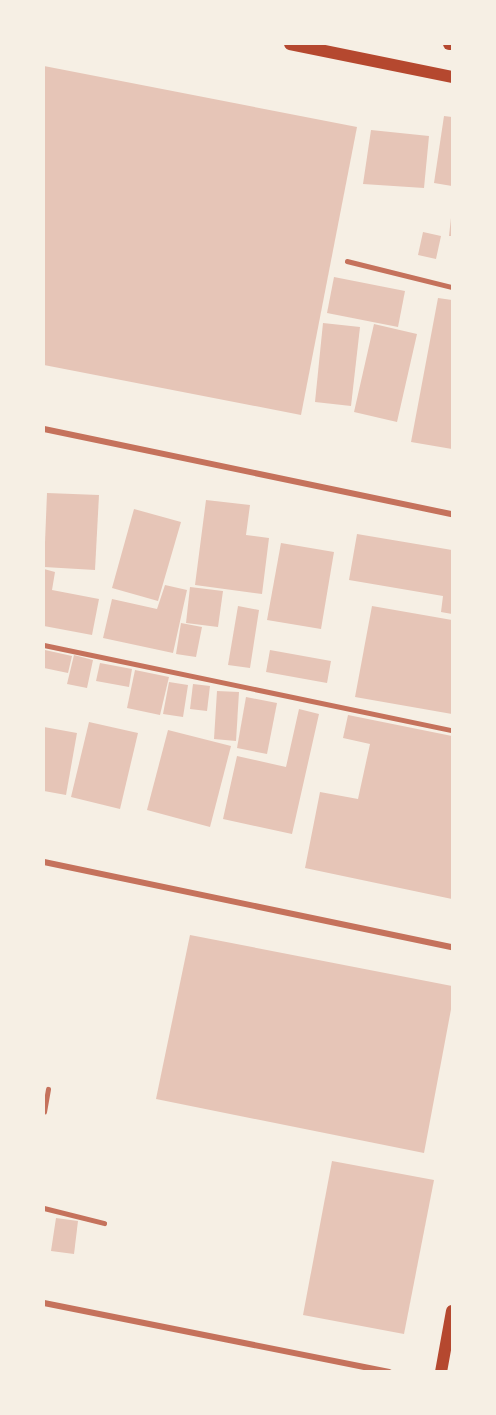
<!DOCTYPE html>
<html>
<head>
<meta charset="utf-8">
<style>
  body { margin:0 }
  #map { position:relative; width:496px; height:1415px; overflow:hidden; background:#f6efe4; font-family:"Work Sans",sans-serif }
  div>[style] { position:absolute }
  .building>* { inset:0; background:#e6c5b7 }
  .service>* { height:4.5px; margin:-2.25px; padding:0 2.25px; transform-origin:2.25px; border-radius:2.25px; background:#c5725c }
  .minor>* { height:6px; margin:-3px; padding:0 3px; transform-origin:3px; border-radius:3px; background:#c5725c }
  .secondary>* { height:12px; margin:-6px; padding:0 6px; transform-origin:6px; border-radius:6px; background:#b5482f }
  span { translate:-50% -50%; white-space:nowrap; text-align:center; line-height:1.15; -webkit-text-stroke:6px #f6efe4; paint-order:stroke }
  .frame { position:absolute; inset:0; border:45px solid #f6efe4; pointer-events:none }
</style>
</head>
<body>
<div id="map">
  <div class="building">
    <i style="clip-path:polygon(44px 66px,357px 127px,301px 415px,44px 365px)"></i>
    <i style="clip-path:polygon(444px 116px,452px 117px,452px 186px,434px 183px)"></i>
    <i style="clip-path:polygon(371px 130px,429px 136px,424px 188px,363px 184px)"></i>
    <i style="clip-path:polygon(451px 218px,452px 218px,452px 236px,449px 236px)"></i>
    <i style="clip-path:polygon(423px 232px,441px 236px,436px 259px,418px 255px)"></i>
    <i style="clip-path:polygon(334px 277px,405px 291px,398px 327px,327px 313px)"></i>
    <i style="clip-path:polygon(438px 298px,452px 300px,452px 449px,411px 442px)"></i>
    <i style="clip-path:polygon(323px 323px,360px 327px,351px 406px,315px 402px)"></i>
    <i style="clip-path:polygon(374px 324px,417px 334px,397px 422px,354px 412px)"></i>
    <i style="clip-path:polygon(47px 493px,99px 495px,95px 570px,44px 567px)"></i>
    <i style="clip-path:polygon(206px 500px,250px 505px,246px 535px,269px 538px,262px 594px,195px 585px)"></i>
    <i style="clip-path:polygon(134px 509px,181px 522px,158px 601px,112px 588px)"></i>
    <i style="clip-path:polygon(357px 534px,452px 550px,452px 614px,441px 612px,443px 596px,349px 580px)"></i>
    <i style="clip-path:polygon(281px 543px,334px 552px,321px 629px,267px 620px)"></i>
    <i style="clip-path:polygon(44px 569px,55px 572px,52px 590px,99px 599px,92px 635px,44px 626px)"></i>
    <i style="clip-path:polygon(165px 585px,187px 590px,173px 653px,103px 638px,112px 599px,157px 609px)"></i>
    <i style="clip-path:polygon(190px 587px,223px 591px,218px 627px,186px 623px)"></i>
    <i style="clip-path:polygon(238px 606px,259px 610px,250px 668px,228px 665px)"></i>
    <i style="clip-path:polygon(372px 606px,452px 620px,452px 714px,355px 697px)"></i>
    <i style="clip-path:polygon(181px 623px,202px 627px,196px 657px,176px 654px)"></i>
    <i style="clip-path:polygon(45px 650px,72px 656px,68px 673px,44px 668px)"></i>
    <i style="clip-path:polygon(270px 650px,331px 661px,327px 683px,266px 672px)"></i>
    <i style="clip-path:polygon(74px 655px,93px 660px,87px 688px,67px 684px)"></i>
    <i style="clip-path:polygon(100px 663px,132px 669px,129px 687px,96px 681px)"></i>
    <i style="clip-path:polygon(135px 670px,169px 677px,160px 715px,127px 708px)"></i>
    <i style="clip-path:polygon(169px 682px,188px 685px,183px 717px,163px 714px)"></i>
    <i style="clip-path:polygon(193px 684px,210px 686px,207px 711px,190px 709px)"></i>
    <i style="clip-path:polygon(217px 691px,239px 692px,236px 741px,214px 739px)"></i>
    <i style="clip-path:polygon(246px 697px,277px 703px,267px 754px,237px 748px)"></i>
    <i style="clip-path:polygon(299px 709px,319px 714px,292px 834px,223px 819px,237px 756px,286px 767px)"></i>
    <i style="clip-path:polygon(348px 715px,452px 736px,452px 899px,305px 868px,320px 792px,358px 799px,370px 744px,343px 738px)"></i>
    <i style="clip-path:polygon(89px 722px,138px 733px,120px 809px,71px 797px)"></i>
    <i style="clip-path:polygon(44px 727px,77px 733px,66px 795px,44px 791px)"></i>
    <i style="clip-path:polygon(168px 730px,231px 746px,210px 827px,147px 810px)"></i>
    <i style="clip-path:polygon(190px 935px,452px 986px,452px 1004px,424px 1153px,156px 1099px)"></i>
    <i style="clip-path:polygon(332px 1161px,434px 1180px,404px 1334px,303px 1315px)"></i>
    <i style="clip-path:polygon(56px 1218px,78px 1221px,74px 1254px,51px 1251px)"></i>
  </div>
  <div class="service">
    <i style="left:347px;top:261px;width:108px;rotate:13.9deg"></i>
    <i style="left:44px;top:645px;width:417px;rotate:11.8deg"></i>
    <i style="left:44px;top:1112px;width:23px;rotate:-80deg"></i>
    <i style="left:44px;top:1208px;width:62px;rotate:14deg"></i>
  </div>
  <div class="minor">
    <i style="left:44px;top:429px;width:417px;rotate:11.8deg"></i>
    <i style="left:44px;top:862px;width:417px;rotate:11.8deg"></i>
    <i style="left:44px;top:1303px;width:352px;rotate:11.3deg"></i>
  </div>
  <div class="secondary">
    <i style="left:290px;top:44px;width:165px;rotate:11.5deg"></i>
    <i style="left:449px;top:44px;width:3px"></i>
    <i style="left:441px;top:1372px;width:62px;rotate:-79.8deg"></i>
  </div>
  <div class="frame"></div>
</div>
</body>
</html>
